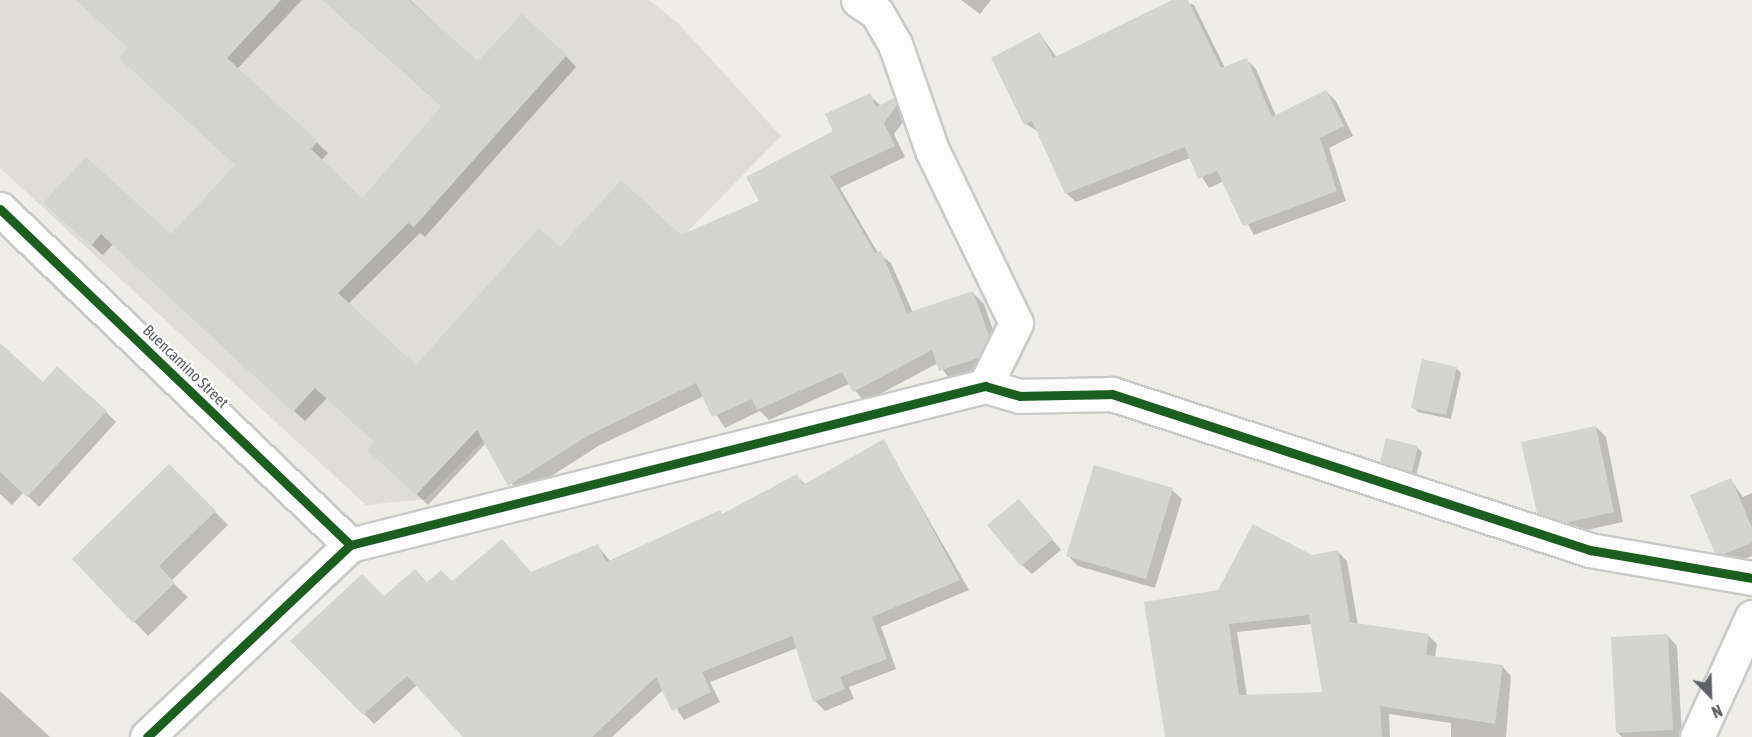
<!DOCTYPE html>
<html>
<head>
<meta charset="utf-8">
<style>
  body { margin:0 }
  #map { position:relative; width:1752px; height:737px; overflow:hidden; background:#eeede8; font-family:"Asap Condensed",sans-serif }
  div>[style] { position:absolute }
  .education>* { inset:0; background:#deddd6 }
  .shadow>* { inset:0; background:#0003 }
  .building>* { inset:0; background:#d4d4d1 }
  .roads { filter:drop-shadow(2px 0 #cacac9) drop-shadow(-2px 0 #cacac9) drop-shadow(0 2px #cacac9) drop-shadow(0 -2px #cacac9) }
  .minor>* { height:33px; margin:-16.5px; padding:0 16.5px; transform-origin:16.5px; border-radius:16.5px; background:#fcfcfc }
  .cycleway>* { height:9px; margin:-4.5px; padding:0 4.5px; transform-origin:4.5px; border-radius:4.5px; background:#1b5e20 }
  span { translate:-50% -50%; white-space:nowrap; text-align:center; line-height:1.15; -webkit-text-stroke:4.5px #fff; paint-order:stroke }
  .street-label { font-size:16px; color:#5d6167 }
  .north { position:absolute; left:1680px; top:665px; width:60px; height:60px; -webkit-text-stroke:4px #fff; paint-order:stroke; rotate:157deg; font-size:16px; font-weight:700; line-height:24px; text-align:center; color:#5d6167 }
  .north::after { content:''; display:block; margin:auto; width:21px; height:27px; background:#5d6167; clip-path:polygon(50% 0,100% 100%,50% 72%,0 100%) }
</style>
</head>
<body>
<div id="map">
  <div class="education">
    <i style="clip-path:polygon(0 0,649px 0,678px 23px,781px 136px,426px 499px,366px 505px,0 168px)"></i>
  </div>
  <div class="shadow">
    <i style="clip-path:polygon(77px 0,302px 0,237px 69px,328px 153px,321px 161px,362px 201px,443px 107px,323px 0,410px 0,478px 63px,566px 56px,576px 67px,425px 237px,420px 233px,348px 304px,416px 367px,560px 249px,681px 237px,761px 202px,869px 95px,881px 106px,894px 100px,905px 111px,907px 117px,894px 134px,905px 157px,840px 188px,878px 253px,891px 263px,913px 313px,973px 293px,984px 304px,999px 347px,989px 368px,951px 381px,938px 363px,865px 402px,849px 384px,769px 420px,760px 411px,725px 428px,704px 396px,600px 445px,520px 496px,486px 443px,428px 505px,380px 460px,376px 443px,327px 398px,305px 421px,113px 244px,103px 255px,56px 214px,172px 236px,237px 166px,130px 49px)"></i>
    <i style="clip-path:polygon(961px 0,991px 0,980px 14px)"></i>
    <i style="clip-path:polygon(1176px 0,1194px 5px,1225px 68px,1246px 59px,1256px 69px,1276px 116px,1326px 91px,1336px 101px,1353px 136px,1329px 148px,1346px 201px,1254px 235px,1224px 181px,1209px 188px,1190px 158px,1076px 202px,1066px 193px,1039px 132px,1026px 124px,1040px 34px,1057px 58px)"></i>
    <i style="clip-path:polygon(0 345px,43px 384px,106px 412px,116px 422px,39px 507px,24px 492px,12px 505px,0 494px)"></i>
    <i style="clip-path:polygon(1456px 368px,1461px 373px,1451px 419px,1418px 412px,1413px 407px)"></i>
    <i style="clip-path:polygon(1596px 427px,1606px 437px,1623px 522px,1577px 532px,1548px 522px,1538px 512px)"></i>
    <i style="clip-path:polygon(883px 440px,969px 590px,881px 627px,896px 669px,849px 687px,854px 699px,825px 711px,815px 701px,797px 648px,710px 682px,720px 702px,684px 720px,664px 689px,612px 737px,463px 737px,417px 685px,374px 724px,292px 641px,428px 584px,532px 574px,598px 546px,610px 561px,723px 515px,797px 476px,806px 485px)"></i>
    <i style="clip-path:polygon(1417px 447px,1422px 452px,1416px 476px,1382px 461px)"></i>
    <i style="clip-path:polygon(169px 466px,228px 525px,171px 581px,188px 597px,148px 636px,74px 559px)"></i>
    <i style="clip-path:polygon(1731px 480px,1743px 497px,1752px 493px,1752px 556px,1734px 563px,1716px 552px)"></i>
    <i style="clip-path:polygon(1172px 490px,1182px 499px,1155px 588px,1078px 566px,1068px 556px)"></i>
    <i style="clip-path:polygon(1028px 510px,1061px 550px,1032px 574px,1022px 565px)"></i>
    <i style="clip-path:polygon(evenodd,1338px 552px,1347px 561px,1358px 625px,1428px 635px,1437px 644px,1435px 657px,1502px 666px,1511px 676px,1506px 737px,1451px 737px,1451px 723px,1389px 714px,1390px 737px,1167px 737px,1219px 592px,1338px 552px,1312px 624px,1324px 693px,1247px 696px,1237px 632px,1312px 624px)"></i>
    <i style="clip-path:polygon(1668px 636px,1677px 646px,1682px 737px,1622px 737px,1617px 732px)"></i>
    <i style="clip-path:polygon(0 691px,50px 737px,0 737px)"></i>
  </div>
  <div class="building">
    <i style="clip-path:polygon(76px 0,281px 0,227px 58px,318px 141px,311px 149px,362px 198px,442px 106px,323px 0,409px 0,478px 61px,522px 14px,567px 55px,414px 227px,408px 223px,338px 293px,416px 365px,539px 228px,560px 247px,621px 180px,681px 235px,759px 201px,746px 177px,833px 131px,825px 114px,870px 93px,876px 107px,894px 98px,897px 105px,884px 123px,895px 146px,830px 176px,875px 253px,881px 251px,907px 313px,973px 291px,989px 336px,978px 358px,939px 371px,932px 350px,853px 392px,842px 372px,757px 410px,752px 399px,712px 417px,696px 383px,589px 435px,508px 486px,477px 430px,416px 495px,367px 450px,374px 442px,315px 388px,293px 412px,101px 234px,91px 246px,43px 203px,86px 157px,171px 234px,235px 165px,119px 58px,128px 48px)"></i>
    <i style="clip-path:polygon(1172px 0,1188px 0,1221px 68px,1247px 58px,1272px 117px,1326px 90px,1344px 126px,1320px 138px,1337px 191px,1243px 226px,1217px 171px,1198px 179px,1185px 147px,1065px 194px,1032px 121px,1024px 125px,991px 58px,1040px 32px,1053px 58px)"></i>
    <i style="clip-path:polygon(0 343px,43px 382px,57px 366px,107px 411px,27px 497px,0 472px)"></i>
    <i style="clip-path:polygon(1422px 359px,1457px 367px,1446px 415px,1411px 408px)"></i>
    <i style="clip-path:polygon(1596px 426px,1614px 512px,1566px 523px,1537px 513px,1521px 442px)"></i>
    <i style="clip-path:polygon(1386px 438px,1418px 446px,1412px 472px,1380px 462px)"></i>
    <i style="clip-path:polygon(884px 439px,960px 580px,872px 617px,887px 659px,840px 677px,845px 689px,813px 702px,792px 636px,702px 672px,711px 692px,672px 711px,656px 677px,592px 737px,463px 737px,407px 676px,363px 715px,290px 641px,362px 574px,384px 596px,415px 569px,427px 582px,441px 570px,452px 581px,502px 539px,531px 572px,598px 544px,606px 562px,720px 510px,722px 514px,797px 474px,803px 485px)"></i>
    <i style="clip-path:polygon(169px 464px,216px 511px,159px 566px,175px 583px,133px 623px,72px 559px)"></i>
    <i style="clip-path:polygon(1094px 465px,1173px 488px,1146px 579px,1066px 556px)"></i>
    <i style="clip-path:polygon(1731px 478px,1752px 528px,1752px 543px,1724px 554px,1715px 553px,1690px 495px)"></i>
    <i style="clip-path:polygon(1019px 499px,1053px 539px,1021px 566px,987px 525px)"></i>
    <i style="clip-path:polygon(evenodd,1253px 524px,1312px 555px,1338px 550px,1350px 622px,1429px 634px,1426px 655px,1503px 665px,1495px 724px,1380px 706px,1382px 737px,1165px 737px,1144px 602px,1218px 590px,1253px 524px,1309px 615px,1322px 692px,1239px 695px,1229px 624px,1309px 615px)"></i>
    <i style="clip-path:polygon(1668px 634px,1673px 730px,1616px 733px,1611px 637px)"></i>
  </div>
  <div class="roads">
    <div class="minor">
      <i style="left:858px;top:0;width:23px;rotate:34deg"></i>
      <i style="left:877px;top:13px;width:36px;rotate:60deg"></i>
      <i style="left:895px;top:44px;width:112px;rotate:70.8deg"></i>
      <i style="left:932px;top:150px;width:192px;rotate:64.1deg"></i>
      <i style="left:1016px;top:323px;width:70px;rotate:116.2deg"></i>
      <i style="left:0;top:209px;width:485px;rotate:43.8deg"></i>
      <i style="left:147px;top:737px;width:279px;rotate:-43.4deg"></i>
      <i style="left:350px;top:545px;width:655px;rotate:-14.06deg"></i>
      <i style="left:985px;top:386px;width:36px;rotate:16deg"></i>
      <i style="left:1020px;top:396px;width:92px;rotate:-1.2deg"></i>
      <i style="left:1112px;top:394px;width:503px;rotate:18.07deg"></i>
      <i style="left:1590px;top:550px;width:164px;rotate:9.8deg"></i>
      <i style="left:1697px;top:737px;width:132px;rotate:-65.4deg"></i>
    </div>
  </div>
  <div class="cycleway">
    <i style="left:0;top:209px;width:485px;rotate:43.8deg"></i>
    <i style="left:147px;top:737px;width:279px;rotate:-43.4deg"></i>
    <i style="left:350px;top:545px;width:655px;rotate:-14.06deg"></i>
    <i style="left:985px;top:386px;width:36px;rotate:16deg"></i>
    <i style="left:1020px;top:396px;width:92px;rotate:-1.2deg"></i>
    <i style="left:1112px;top:394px;width:503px;rotate:18.07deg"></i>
    <i style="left:1590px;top:550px;width:164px;rotate:9.8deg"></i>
  </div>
  <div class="street-label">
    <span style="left:186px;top:366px;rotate:44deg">Buencamino Street</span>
  </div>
  <div class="north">N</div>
</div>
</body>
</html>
